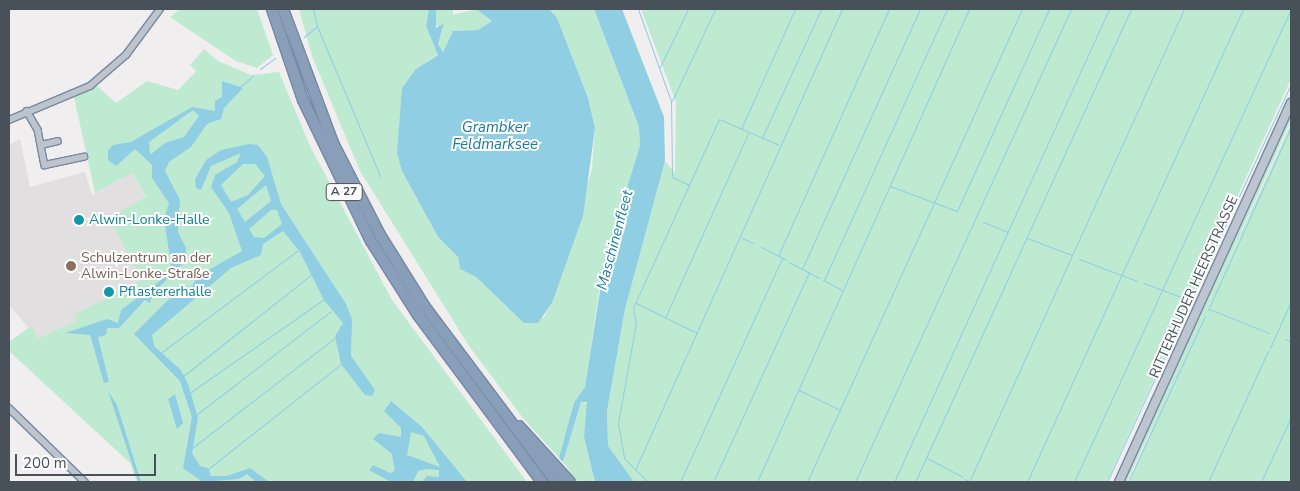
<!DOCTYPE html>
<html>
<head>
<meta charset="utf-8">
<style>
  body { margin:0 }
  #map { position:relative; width:1300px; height:491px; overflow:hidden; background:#f0eeee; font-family:"Nunito Sans",sans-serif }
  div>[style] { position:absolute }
  .education>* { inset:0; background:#e1dfdf }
  .green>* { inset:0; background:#bfead2 }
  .water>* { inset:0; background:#90cee4 }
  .stream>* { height:1px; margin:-0.5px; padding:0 0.5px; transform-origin:0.5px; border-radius:0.5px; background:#90cee4 }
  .roads { filter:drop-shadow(1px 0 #7589a4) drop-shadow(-1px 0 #7589a4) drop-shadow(0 1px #7589a4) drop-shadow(0 -1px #7589a4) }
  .minor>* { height:5.5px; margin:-2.75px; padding:0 2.75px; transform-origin:2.75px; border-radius:2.75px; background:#bdc4cc }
  .secondary>* { height:8px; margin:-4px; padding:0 4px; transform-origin:4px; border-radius:4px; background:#bdc5d0 }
  .motorway>* { height:10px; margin:-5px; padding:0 5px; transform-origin:5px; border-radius:5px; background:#899eb8 }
  .dots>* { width:14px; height:14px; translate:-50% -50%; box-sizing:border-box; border:2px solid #fff; border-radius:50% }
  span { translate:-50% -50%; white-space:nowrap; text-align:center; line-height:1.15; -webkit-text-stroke:4px #fff; paint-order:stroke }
  .shield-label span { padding:1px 4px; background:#fff; border:1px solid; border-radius:4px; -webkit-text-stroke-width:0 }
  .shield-label { font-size:12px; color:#485059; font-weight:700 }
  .culture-label { font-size:14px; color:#0d838f }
  .left { translate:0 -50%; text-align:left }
  .education-label { font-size:14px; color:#785e54 }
  .street-label { font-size:14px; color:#485059 }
  .water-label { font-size:15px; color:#197a9b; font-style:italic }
  .frame { position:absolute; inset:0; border:10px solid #485059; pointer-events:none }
  .scale { position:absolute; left:15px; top:454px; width:141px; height:22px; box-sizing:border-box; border:2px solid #485059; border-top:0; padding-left:6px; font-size:15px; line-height:18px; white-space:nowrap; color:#485059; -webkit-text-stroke:4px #fff; paint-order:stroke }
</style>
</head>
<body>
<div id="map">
  <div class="education">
    <i style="clip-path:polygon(20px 139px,30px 187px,85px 172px,92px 195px,132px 173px,146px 198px,109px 218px,141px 280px,75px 314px,78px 321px,37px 338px,9px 305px,9px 145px)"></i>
  </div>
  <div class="green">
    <i style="clip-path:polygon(180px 9px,257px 9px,273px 55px,257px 68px,236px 61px,170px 17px)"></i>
    <i style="clip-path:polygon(299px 9px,429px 9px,426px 26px,438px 54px,416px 69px,402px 171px,438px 237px,458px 257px,460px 269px,476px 277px,524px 323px,544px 317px,552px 303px,592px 169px,595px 128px,588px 98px,557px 18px,549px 9px,594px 9px,639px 127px,640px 146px,601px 278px,585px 387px,559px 458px,523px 418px,469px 346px,360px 171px,312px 56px)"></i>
    <i style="clip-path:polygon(436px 9px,453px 9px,453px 15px,476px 9px,492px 21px,478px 30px,453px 31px,443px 52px,438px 44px,443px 28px,434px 24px)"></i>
    <i style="clip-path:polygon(641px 9px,1291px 9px,1291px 79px,1107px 482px,634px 482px,625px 474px,608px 446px,607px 411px,625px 309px,665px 161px,675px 173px,676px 102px)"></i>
    <i style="clip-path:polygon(204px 49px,218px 61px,251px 75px,279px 72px,310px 146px,392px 300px,527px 482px,137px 482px,130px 463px,9px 351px,9px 342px,31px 326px,38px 338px,77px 321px,75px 314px,141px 280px,109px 218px,146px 197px,132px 173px,95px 193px,74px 97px,96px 85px,116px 103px,147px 81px,178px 90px,196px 71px,190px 65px)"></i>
    <i style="clip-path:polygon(1291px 106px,1291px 120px,1214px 292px,1291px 124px,1291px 482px,1129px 482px)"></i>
    <i style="clip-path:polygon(1200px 310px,1204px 314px,1127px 482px,1120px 482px)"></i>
    <i style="clip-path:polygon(581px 402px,589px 404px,584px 437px,595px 482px,578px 482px,563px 462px)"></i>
  </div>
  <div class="water">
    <i style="clip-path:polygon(429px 9px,436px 9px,436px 28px,444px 23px,438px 44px,443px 52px,453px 31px,478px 30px,492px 21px,476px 9px,549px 9px,557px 18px,588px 98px,595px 128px,583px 216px,552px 303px,538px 323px,524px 323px,476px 277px,460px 269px,458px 257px,438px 237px,402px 171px,397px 153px,402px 88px,416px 69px,438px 55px,426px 26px)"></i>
    <i style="clip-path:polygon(594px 9px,622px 9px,664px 117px,665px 161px,625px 309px,607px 411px,608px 446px,634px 482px,595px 482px,584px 437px,587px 402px,581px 402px,563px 462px,559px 458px,574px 403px,585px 387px,605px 259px,640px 146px,639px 127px)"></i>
    <i style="clip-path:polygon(evenodd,222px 81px,243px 88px,224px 108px,221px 119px,207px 124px,191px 147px,169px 162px,165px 171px,180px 200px,178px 232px,186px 248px,186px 261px,153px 293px,150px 303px,145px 300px,119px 328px,107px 328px,106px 335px,98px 337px,109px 382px,104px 383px,90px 335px,65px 333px,107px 319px,118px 323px,121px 310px,169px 274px,171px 264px,164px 219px,169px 203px,152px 178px,152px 165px,135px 149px,116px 166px,108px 160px,108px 151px,113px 145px,131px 142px,192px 107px,215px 111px,215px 101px,222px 97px,222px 81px,193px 110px,199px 116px,184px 137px,165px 143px,150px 155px,149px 142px,193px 110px)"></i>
    <i style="clip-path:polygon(evenodd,249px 144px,258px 145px,267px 157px,281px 204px,346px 304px,352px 319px,351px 356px,375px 390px,372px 396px,365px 395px,341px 364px,335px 336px,343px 323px,324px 300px,300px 252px,283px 231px,263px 244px,261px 255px,231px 268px,152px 335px,154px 346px,181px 370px,188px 384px,198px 418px,192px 453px,200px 466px,208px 468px,211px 476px,227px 476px,250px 468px,269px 482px,256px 482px,247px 474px,239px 479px,203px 482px,183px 468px,192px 417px,180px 381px,134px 334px,168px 300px,192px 286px,198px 276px,242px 251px,229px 213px,211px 187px,215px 175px,237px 162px,241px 153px,211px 166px,201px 190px,196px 188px,195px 179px,206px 160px,221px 150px,249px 144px,243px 164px,255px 164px,265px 176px,248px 195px,231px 202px,221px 185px,243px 164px,249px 144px,266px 185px,271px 201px,245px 222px,237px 209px,266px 185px,249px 144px,271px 210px,277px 210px,282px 224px,264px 238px,254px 237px,249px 229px,271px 210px)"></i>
    <i style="clip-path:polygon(108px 391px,117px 405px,141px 482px,138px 482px)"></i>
    <i style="clip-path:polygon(175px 394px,183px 423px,177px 429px,168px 399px)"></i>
    <i style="clip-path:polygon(evenodd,391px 401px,422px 427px,467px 482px,422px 482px,427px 476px,439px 477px,439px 470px,427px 469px,418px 471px,413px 482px,391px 482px,369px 470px,373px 465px,390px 473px,395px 471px,392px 454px,373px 439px,379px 433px,401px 437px,401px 428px,384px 411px,391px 401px,411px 432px,424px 436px,440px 467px,407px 455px,411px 432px)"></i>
  </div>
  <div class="stream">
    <i style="left:638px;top:9px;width:98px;rotate:70.3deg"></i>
    <i style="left:671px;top:101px;width:76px;rotate:89.2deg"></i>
    <i style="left:672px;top:177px;width:19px;rotate:25deg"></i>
    <i style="left:689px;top:185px;width:135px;rotate:114.5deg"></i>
    <i style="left:633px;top:308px;width:15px;rotate:79deg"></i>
    <i style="left:636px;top:323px;width:102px;rotate:100.2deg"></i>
    <i style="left:618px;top:423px;width:36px;rotate:80deg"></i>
    <i style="left:624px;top:458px;width:34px;rotate:45deg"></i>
    <i style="left:317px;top:26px;width:163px;rotate:67.2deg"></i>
    <i style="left:304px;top:37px;width:17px;rotate:-40deg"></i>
    <i style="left:317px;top:26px;width:17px;rotate:-103deg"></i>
    <i style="left:660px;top:67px;width:64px;rotate:-64.2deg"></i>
    <i style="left:260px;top:69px;width:19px;rotate:-36deg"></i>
    <i style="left:240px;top:87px;width:18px;rotate:-41deg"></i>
    <i style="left:672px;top:101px;width:102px;rotate:-64.9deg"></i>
    <i style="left:741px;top:129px;width:132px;rotate:-65.8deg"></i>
    <i style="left:762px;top:138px;width:142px;rotate:-65.4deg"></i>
    <i style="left:689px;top:185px;width:72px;rotate:-65.6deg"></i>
    <i style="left:719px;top:119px;width:65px;rotate:23.4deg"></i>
    <i style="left:890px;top:186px;width:72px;rotate:20.5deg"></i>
    <i style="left:957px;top:211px;width:222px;rotate:-65.5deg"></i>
    <i style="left:983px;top:222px;width:27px;rotate:22deg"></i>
    <i style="left:742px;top:238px;width:12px;rotate:24deg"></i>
    <i style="left:1027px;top:238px;width:48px;rotate:20.7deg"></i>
    <i style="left:761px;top:247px;width:28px;rotate:27deg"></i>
    <i style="left:778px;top:256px;width:271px;rotate:-65.8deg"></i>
    <i style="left:1079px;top:259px;width:62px;rotate:20.8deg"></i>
    <i style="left:789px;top:262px;width:34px;rotate:28deg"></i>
    <i style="left:802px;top:269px;width:286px;rotate:-65.6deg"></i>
    <i style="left:823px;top:280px;width:21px;rotate:28deg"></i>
    <i style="left:824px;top:280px;width:298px;rotate:-65.6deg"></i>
    <i style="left:1144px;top:283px;width:48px;rotate:20.7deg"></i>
    <i style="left:636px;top:303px;width:68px;rotate:26.2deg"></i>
    <i style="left:1209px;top:309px;width:65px;rotate:21.8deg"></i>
    <i style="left:1208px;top:310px;width:201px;rotate:-65.6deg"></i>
    <i style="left:665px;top:318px;width:203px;rotate:-65.8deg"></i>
    <i style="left:1285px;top:339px;width:7px;rotate:27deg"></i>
    <i style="left:1270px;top:348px;width:51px;rotate:-65.9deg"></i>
    <i style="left:162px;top:352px;width:169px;rotate:-36.8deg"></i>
    <i style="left:182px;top:377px;width:166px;rotate:-38.4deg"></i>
    <i style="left:799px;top:390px;width:46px;rotate:26deg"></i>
    <i style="left:188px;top:394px;width:166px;rotate:-34.9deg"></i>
    <i style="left:196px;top:415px;width:170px;rotate:-37.6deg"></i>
    <i style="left:192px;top:448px;width:180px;rotate:-37.6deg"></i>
    <i style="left:927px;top:458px;width:40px;rotate:28deg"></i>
    <i style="left:208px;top:469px;width:171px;rotate:-38.3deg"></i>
    <i style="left:635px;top:470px;width:505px;rotate:-65.82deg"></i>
    <i style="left:965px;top:479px;width:6px;rotate:31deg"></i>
    <i style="left:680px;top:482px;width:246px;rotate:-65.5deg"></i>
    <i style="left:713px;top:482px;width:231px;rotate:-65.4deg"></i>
    <i style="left:757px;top:482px;width:518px;rotate:-65.86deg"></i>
    <i style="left:807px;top:482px;width:520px;rotate:-65.56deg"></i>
    <i style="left:855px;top:482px;width:520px;rotate:-65.46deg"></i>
    <i style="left:894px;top:482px;width:520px;rotate:-65.56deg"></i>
    <i style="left:915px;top:482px;width:520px;rotate:-65.46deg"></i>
    <i style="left:969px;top:482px;width:520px;rotate:-65.56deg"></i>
    <i style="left:1027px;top:482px;width:520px;rotate:-65.46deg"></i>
    <i style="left:1074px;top:482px;width:520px;rotate:-65.36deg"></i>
    <i style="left:1107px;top:482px;width:439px;rotate:-65.2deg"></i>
    <i style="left:1128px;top:482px;width:183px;rotate:-65.1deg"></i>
    <i style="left:1208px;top:482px;width:144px;rotate:-65.4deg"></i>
    <i style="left:1261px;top:482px;width:72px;rotate:-65.2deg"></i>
  </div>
  <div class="roads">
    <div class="minor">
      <i style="left:27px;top:111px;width:22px;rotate:60deg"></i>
      <i style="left:38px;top:130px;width:36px;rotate:79deg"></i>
      <i style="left:45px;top:165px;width:40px;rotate:-12deg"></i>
      <i style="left:9px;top:120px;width:88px;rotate:-22.8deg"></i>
      <i style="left:90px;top:86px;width:48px;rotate:-40.7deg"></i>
      <i style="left:126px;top:55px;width:57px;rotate:-53.5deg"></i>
      <i style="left:41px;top:145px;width:17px;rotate:-13deg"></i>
      <i style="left:9px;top:408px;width:106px;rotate:44.2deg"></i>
    </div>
    <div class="secondary">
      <i style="left:1119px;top:482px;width:416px;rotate:-65.6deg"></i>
    </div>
    <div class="motorway">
      <i style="left:272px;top:9px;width:96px;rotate:71.2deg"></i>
      <i style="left:303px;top:100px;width:157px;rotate:64.3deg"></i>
      <i style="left:371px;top:241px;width:88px;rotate:57.6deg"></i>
      <i style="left:418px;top:315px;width:208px;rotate:53.4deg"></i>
      <i style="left:283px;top:9px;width:143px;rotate:69.5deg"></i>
      <i style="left:333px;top:143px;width:103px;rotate:62.9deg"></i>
      <i style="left:380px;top:235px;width:85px;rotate:58deg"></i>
      <i style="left:425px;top:307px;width:219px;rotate:53.2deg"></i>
      <i style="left:519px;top:426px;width:76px;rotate:47.7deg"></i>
    </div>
  </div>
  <div class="dots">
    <i style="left:79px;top:220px;background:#0f9aa8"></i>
    <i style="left:71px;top:266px;background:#8d6e63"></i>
    <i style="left:109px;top:292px;background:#0f9aa8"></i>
  </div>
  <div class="shield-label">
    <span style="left:344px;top:192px">A 27</span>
  </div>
  <div class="culture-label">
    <span class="left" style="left:89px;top:220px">Alwin-Lonke-Halle</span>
    <span class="left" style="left:119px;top:292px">Pflastererhalle</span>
  </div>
  <div class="education-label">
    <span class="left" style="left:81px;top:266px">Schulzentrum an der<br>Alwin-Lonke-Straße</span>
  </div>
  <div class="street-label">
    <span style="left:1194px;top:287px;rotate:-66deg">RITTERHUDER HEERSTRASSE</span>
  </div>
  <div class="water-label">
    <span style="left:495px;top:136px">Grambker<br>Feldmarksee</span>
    <span style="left:615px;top:240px;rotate:-75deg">Maschinenfleet</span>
  </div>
  <div class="frame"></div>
  <div class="scale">200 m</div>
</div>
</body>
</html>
